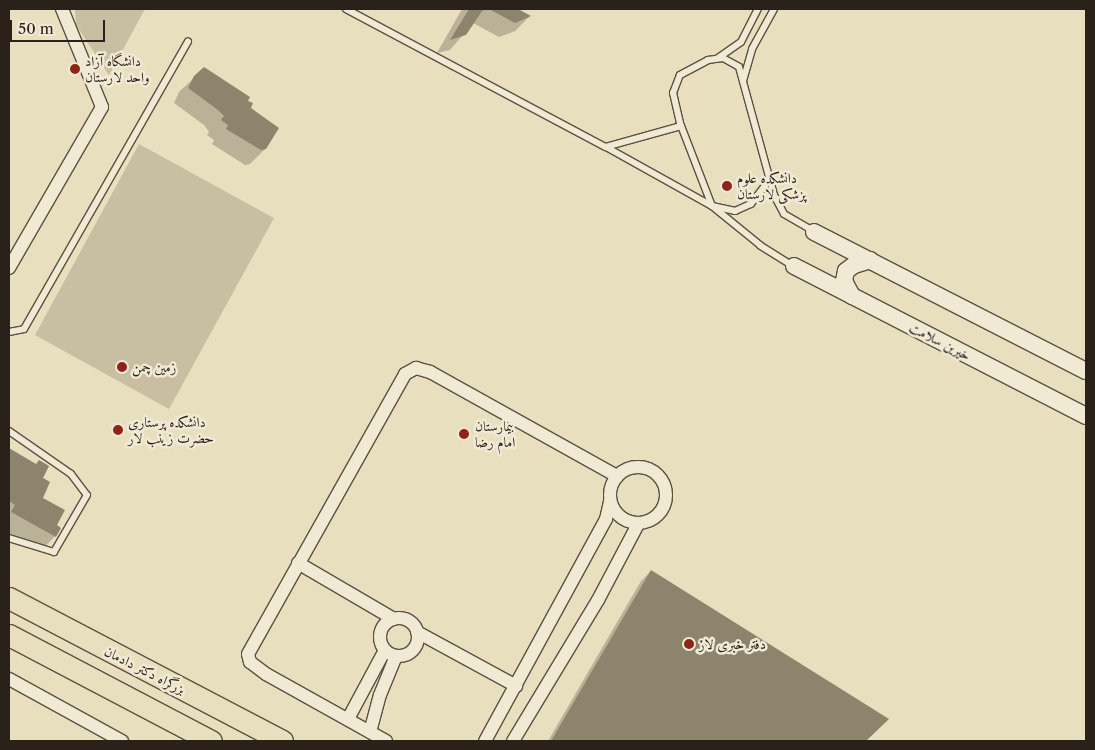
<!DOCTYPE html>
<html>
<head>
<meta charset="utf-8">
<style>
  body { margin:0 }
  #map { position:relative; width:1095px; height:750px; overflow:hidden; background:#e8dfbe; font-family:"Libre Caslon Text",Amiri,serif }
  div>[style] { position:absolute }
  .green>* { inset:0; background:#c8bfa2 }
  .shadow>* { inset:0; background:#0003 }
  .building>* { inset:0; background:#8d846e }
  .roads { filter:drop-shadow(1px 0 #5a5142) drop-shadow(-1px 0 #5a5142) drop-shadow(0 1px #5a5142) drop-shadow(0 -1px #5a5142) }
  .service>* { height:6px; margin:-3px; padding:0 3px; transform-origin:3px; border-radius:3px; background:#f0ead5 }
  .minor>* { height:12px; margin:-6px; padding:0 6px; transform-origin:6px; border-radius:6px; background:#f0ead5 }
  .minor>.ring { margin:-6px; padding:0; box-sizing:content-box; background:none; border:12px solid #f0ead5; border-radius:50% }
  .tertiary>* { height:16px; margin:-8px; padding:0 8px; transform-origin:8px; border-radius:8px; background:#f0ead5 }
  .trunk>* { height:21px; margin:-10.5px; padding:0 10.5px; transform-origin:10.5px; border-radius:10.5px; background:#e8dfbe }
  .dots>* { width:14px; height:14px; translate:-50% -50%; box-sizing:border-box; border:2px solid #f0ead5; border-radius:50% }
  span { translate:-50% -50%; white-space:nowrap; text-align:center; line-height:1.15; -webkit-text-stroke:5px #f0ead5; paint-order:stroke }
  .poi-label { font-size:14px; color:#2a2218 }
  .left { translate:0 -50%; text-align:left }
  .street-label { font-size:14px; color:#2a2218 }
  .frame { position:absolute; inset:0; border:10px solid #2a2218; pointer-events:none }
  .scale { position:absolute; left:10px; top:20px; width:95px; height:22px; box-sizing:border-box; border:2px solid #2a2218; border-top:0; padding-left:6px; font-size:15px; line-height:18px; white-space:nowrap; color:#2a2218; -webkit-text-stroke:4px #f0ead5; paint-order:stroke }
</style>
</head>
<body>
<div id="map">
  <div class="green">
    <i style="clip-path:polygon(75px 9px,145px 9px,109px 75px,76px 25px)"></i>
    <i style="clip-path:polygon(139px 144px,274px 218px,169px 409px,35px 335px)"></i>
  </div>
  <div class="shadow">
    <i style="clip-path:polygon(462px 9px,515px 9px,529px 17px,515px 31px,499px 37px,473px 23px,450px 50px,437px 53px)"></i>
    <i style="clip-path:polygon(195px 77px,246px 101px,265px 149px,250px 164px,245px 165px,212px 144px,214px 140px,207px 135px,209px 132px,204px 125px,174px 103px,179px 92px)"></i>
    <i style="clip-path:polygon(9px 450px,35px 465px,42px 478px,41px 498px,55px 525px,55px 536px,41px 551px,9px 534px)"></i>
    <i style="clip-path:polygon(651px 571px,887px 719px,865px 741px,548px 741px,641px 581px)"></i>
  </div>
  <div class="building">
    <i style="clip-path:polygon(469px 9px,486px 9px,482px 11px,466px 35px,450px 40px)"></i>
    <i style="clip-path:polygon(489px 9px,518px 9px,531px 16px,515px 23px)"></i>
    <i style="clip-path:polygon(204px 67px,250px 97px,248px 101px,253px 103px,251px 108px,279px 128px,266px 149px,261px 150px,226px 129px,228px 125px,221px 120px,224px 116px,218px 110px,188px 88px,194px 76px)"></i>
    <i style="clip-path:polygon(9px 448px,36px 464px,39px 460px,49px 466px,43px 478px,50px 482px,43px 498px,65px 510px,57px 525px,61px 528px,56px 537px,11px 512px,15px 505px,9px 501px)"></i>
    <i style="clip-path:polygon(651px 570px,889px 719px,866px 741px,551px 741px)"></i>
  </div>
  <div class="roads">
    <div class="service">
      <i style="left:346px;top:9px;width:294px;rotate:28deg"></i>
      <i style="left:718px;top:58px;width:28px;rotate:-35deg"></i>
      <i style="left:741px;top:42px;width:37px;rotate:-63deg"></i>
      <i style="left:743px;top:81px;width:33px;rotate:-74deg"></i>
      <i style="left:752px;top:49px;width:46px;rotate:-61.2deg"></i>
      <i style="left:681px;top:126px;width:78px;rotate:164.4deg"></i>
      <i style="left:606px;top:147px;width:121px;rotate:29.1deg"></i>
      <i style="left:712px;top:206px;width:24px;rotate:12deg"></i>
      <i style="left:735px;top:211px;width:17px;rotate:-24deg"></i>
      <i style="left:751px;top:204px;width:30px;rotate:-53deg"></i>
      <i style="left:793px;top:266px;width:39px;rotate:-148deg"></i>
      <i style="left:760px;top:245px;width:62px;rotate:-140.9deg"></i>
      <i style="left:712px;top:206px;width:89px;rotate:-111.1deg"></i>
      <i style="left:680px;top:123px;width:31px;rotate:-103deg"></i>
      <i style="left:673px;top:93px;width:19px;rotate:-69deg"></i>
      <i style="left:680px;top:75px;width:32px;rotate:-28deg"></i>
      <i style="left:708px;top:60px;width:15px;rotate:-8deg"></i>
      <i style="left:723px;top:58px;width:18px;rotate:29deg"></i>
      <i style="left:739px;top:67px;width:133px;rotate:74.7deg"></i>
      <i style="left:774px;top:195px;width:21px;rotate:62deg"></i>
      <i style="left:784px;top:214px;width:34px;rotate:30deg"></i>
      <i style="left:9px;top:332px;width:15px;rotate:-11deg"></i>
      <i style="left:24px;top:329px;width:331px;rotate:-60.3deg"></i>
      <i style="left:9px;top:431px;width:75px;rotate:34.7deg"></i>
      <i style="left:71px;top:474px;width:26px;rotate:53deg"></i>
      <i style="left:87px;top:495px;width:66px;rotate:120.1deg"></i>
      <i style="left:54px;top:552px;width:47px;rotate:-162.7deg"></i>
    </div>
    <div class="minor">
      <i style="left:9px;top:268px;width:186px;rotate:-60deg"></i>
      <i style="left:102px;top:107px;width:106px;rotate:-112.2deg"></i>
      <i class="ring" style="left:610px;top:467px;width:44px;height:44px"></i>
      <i style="left:298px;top:563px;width:111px;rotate:30.3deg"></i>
      <i class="ring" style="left:380px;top:618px;width:26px;height:26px"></i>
      <i style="left:417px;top:632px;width:113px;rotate:28.6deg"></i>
      <i style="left:9px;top:679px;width:129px;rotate:28.8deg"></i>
      <i style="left:348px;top:719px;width:78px;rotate:-61.8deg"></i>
      <i style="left:370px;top:732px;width:38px;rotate:-75deg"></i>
      <i style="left:380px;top:695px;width:42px;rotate:-67.7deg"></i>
      <i style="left:386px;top:741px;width:137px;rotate:-150.8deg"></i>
      <i style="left:266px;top:674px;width:20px;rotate:-143deg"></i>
      <i style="left:250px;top:662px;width:8px;rotate:-104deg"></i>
      <i style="left:248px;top:654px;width:321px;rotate:-60.7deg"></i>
      <i style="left:405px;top:374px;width:13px;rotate:-29deg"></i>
      <i style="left:416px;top:368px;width:15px;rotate:16deg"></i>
      <i style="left:430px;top:372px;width:214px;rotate:29.1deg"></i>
      <i style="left:485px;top:741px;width:253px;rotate:-61.4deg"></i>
      <i style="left:606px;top:519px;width:18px;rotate:-77deg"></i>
      <i style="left:513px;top:741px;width:165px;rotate:-58.9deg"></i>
      <i style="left:598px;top:600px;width:86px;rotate:-62.2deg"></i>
    </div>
    <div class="tertiary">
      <i style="left:814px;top:232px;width:305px;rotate:27.1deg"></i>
      <i style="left:794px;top:266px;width:328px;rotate:27.2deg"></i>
      <i style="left:852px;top:296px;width:17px;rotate:-118deg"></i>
      <i style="left:844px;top:281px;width:10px;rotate:-79deg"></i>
      <i style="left:846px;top:271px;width:10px;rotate:-37deg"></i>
      <i style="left:854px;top:265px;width:17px;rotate:-17deg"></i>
    </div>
    <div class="trunk">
      <i style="left:9px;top:598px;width:308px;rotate:27.6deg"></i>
      <i style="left:9px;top:635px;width:228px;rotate:27.7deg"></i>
    </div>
  </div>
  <div class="dots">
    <i style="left:75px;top:69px;background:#8f2418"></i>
    <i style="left:727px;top:186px;background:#8f2418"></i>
    <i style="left:122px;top:367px;background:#8f2418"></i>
    <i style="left:118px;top:430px;background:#8f2418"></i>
    <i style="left:464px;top:434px;background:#8f2418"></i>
    <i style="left:689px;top:644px;background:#8f2418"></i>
  </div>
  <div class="poi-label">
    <span class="left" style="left:85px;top:69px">دانشگاه آزاد<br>واحد لارستان</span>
    <span class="left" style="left:737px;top:186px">دانشکده علوم<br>پزشکی لارستان</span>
    <span class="left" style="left:132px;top:367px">زمین چمن</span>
    <span class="left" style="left:128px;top:430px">دانشکده پرستاری<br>حضرت زینب لار</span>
    <span class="left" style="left:475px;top:434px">بیمارستان<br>امام رضا</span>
    <span class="left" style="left:699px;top:644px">دفتر خبری لاز</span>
  </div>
  <div class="street-label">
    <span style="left:940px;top:341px;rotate:27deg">خیرین سلامت</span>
    <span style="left:145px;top:670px;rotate:27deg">بزرگراه دکتر دادمان</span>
  </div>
  <div class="frame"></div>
  <div class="scale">50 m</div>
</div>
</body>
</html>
